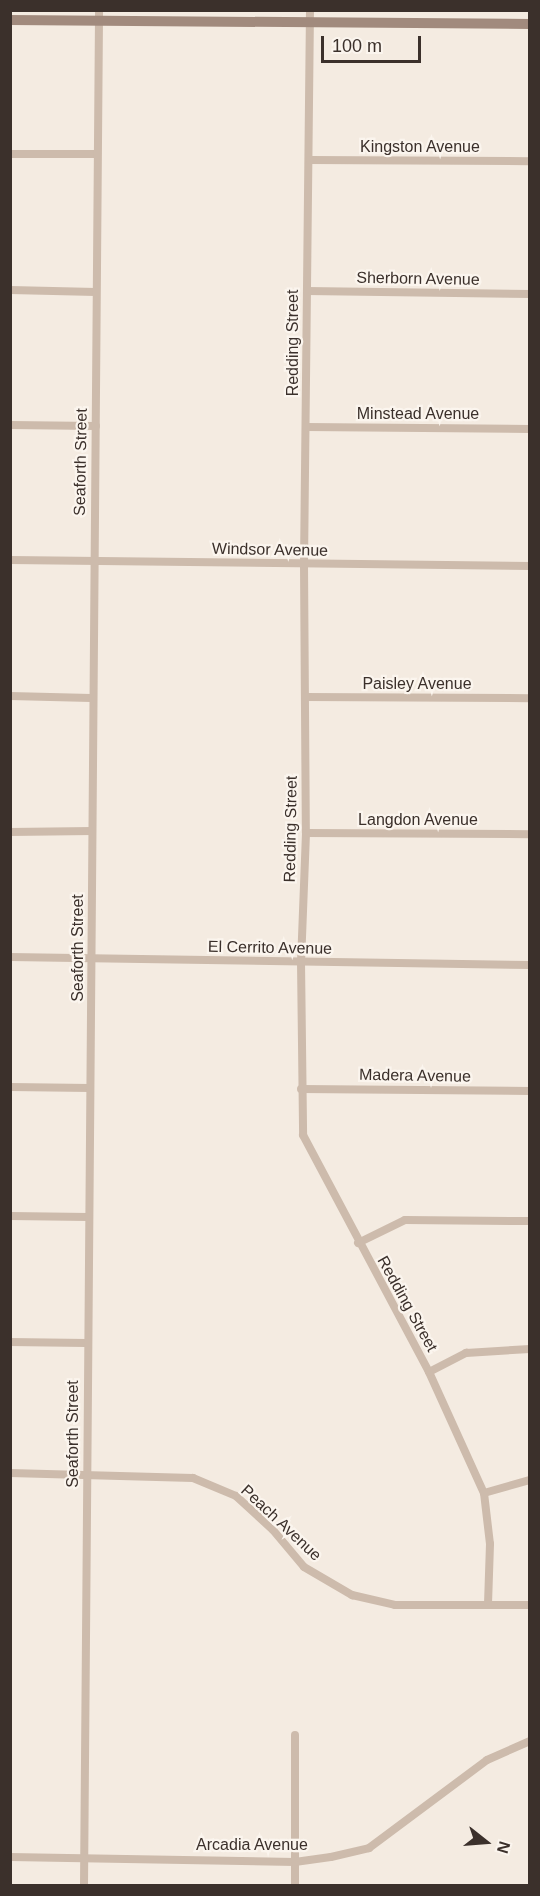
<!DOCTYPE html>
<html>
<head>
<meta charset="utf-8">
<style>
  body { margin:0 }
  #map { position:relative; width:540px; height:1896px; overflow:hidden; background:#f4ebe1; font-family:Helvetica,sans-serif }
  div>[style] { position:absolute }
  .street>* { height:8px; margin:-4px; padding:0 4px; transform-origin:4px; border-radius:4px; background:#cdbbac }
  .secondary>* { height:10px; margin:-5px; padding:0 5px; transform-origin:5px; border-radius:5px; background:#a18a7d }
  span { translate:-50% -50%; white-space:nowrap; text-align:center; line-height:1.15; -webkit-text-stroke:4.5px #fbf5ee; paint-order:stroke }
  .street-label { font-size:16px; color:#3b302b }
  .frame { position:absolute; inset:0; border:12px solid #3b302b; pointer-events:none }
  .north { position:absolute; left:456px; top:1812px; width:60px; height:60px; -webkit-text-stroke:4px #fbf5ee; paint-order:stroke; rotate:107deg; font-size:16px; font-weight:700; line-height:24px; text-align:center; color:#3b302b }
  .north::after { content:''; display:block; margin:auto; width:21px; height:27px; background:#3b302b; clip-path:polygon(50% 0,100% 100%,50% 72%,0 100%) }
  .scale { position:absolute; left:321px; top:36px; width:100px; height:27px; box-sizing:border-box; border:3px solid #3b302b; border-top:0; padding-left:8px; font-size:18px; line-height:21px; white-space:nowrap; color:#3b302b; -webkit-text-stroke:4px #fbf5ee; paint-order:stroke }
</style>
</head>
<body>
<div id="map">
  <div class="street">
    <i style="left:310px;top:10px;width:555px;rotate:90.62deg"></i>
    <i style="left:304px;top:565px;width:268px;rotate:89.6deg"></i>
    <i style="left:306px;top:833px;width:129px;rotate:92.2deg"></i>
    <i style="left:301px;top:962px;width:173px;rotate:89.3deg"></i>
    <i style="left:303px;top:1135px;width:268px;rotate:62deg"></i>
    <i style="left:429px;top:1372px;width:133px;rotate:65.6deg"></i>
    <i style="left:484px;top:1493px;width:51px;rotate:83.3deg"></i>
    <i style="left:490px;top:1544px;width:61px;rotate:91.9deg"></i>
    <i style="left:10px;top:154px;width:86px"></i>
    <i style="left:310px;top:160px;width:220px;rotate:0.3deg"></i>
    <i style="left:10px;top:290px;width:86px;rotate:1.3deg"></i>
    <i style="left:307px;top:291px;width:223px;rotate:0.8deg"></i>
    <i style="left:10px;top:425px;width:86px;rotate:0.7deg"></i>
    <i style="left:306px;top:427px;width:224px;rotate:0.5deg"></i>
    <i style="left:10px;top:560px;width:520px;rotate:0.66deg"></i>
    <i style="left:10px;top:696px;width:81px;rotate:1.4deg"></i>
    <i style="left:305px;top:697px;width:225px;rotate:0.3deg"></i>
    <i style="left:10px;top:832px;width:82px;rotate:-0.7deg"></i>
    <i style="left:306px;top:833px;width:224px;rotate:0.3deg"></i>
    <i style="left:10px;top:957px;width:520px;rotate:0.88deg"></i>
    <i style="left:10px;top:1087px;width:80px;rotate:0.7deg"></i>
    <i style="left:301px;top:1089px;width:229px;rotate:0.5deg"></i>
    <i style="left:10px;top:1216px;width:78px;rotate:0.7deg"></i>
    <i style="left:358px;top:1243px;width:52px;rotate:-26.1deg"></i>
    <i style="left:405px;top:1220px;width:125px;rotate:0.5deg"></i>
    <i style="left:10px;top:1342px;width:76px;rotate:0.8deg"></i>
    <i style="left:429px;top:1372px;width:42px;rotate:-27.2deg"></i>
    <i style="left:466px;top:1353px;width:64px;rotate:-3.6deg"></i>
    <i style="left:10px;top:1473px;width:183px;rotate:1.6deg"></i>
    <i style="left:193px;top:1478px;width:47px;rotate:22.7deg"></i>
    <i style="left:236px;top:1496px;width:50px;rotate:42.6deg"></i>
    <i style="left:273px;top:1530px;width:48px;rotate:50deg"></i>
    <i style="left:304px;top:1567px;width:56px;rotate:30.3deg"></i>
    <i style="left:352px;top:1595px;width:44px;rotate:13.1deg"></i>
    <i style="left:395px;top:1605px;width:135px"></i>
    <i style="left:484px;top:1493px;width:48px;rotate:-15.8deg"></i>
    <i style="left:295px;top:1735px;width:151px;rotate:90deg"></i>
    <i style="left:10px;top:1857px;width:285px;rotate:1deg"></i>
    <i style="left:295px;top:1862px;width:36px;rotate:-8deg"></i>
    <i style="left:331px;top:1857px;width:39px;rotate:-13deg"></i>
    <i style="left:369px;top:1848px;width:147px;rotate:-36.7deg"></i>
    <i style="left:487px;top:1760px;width:47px;rotate:-23.8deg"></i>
    <i style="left:84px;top:1886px;width:1876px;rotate:-89.54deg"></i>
  </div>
  <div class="secondary">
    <i style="left:10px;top:20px;width:520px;rotate:0.44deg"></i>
  </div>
  <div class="street-label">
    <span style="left:420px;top:147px">Kingston Avenue</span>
    <span style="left:418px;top:279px;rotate:1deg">Sherborn Avenue</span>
    <span style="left:293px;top:343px;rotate:-90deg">Redding Street</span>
    <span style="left:418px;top:414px">Minstead Avenue</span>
    <span style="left:81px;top:462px;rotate:-89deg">Seaforth Street</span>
    <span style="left:270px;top:550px;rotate:1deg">Windsor Avenue</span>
    <span style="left:417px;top:684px">Paisley Avenue</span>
    <span style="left:418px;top:820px">Langdon Avenue</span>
    <span style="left:291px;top:829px;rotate:-89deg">Redding Street</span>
    <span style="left:78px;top:948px;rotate:-90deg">Seaforth Street</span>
    <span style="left:270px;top:948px;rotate:1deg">El Cerrito Avenue</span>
    <span style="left:415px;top:1076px;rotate:1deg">Madera Avenue</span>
    <span style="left:407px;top:1304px;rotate:61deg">Redding Street</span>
    <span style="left:73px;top:1434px;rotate:-90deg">Seaforth Street</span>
    <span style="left:281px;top:1523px;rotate:43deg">Peach Avenue</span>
    <span style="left:252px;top:1845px">Arcadia Avenue</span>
  </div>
  <div class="frame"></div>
  <div class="north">N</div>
  <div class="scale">100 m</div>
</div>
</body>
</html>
